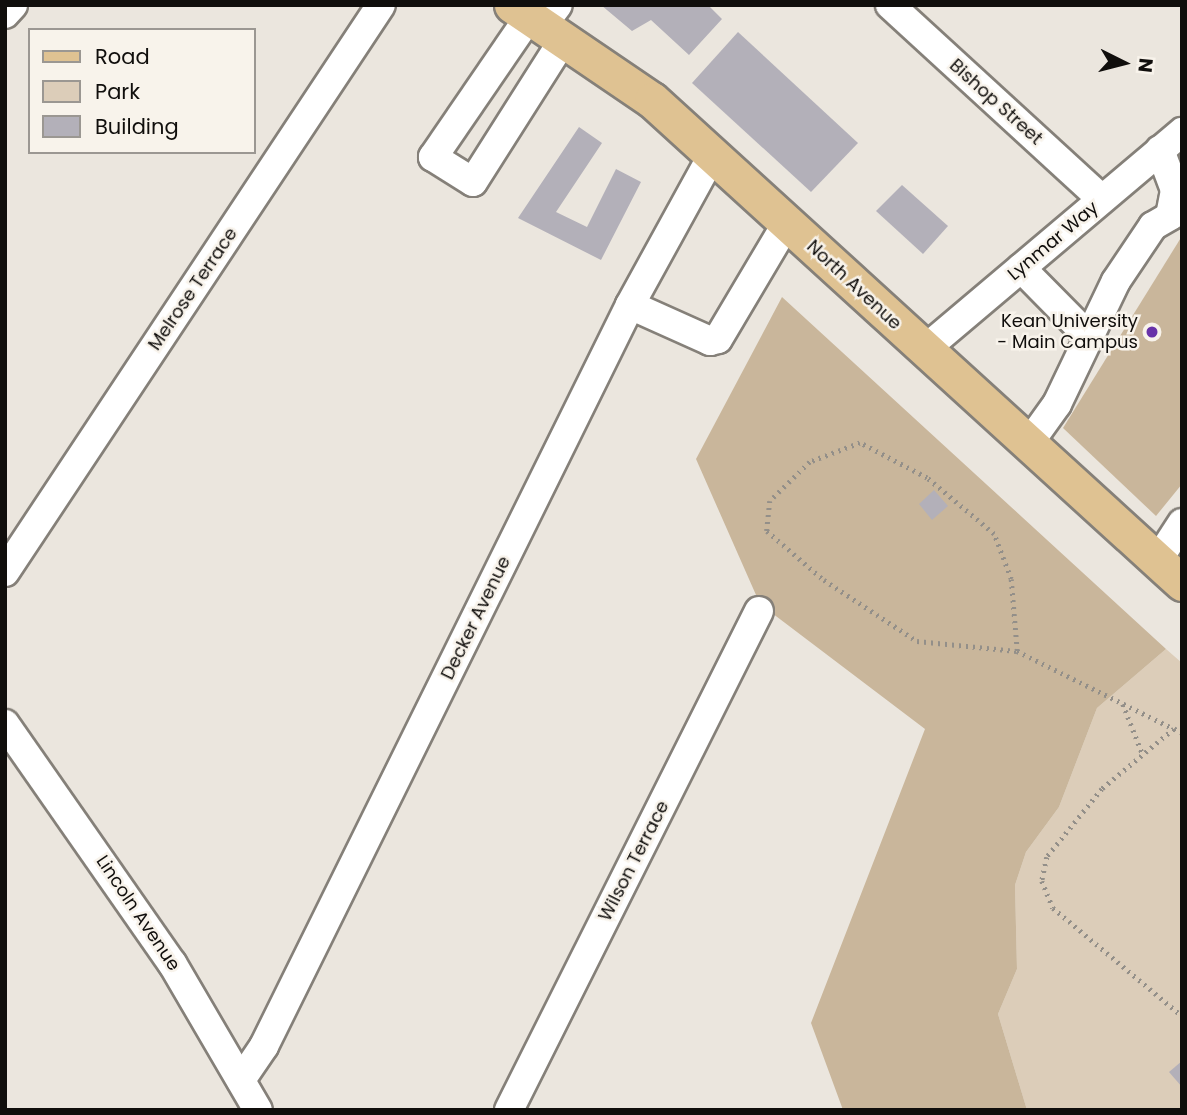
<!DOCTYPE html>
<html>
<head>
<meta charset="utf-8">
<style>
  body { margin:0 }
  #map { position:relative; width:1187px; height:1115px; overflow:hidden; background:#ebe6de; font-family:Poppins,sans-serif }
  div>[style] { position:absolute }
  .green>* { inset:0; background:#dccdb9 }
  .forest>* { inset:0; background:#c9b69b }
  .building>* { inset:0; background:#b3b0b9 }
  .path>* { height:4.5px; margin-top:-2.25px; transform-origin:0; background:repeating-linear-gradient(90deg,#938f89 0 2px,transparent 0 7px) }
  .roads { filter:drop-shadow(2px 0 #858079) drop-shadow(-2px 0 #858079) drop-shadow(0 2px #858079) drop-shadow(0 -2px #858079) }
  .minor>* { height:28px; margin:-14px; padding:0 14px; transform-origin:14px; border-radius:14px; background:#fff }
  .major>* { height:35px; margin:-17.5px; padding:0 17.5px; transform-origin:17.5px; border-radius:17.5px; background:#dfc292 }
  .dots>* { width:19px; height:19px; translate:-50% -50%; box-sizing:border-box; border:4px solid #f8f3eb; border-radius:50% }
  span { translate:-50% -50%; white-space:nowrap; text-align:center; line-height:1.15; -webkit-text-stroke:5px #f8f3eb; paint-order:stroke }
  .street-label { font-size:18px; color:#100e0c }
  .poi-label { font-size:18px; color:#100e0c }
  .right { translate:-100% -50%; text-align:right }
  .frame { position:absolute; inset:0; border:7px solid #100e0c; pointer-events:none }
  .legend { position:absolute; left:28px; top:28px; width:228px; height:126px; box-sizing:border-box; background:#f8f3eb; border:2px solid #9b9792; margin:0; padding:9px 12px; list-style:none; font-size:21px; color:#100e0c }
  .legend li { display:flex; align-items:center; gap:14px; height:35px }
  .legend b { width:35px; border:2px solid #9b9792 }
  .north { position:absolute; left:1089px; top:28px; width:70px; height:70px; -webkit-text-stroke:5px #f8f3eb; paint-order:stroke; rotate:96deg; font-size:19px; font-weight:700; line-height:28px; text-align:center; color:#100e0c }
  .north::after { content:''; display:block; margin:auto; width:24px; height:32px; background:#100e0c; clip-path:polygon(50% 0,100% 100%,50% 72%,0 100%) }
</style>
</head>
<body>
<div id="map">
  <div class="green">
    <i style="clip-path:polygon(1166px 649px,1182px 663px,1182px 1110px,1027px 1110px,998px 1014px,1017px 969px,1015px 885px,1026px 852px,1059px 807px,1097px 708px)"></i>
  </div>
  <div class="forest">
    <i style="clip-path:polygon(1182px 236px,1182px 484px,1156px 516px,1063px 428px)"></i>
    <i style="clip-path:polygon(782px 297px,1166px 649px,1097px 708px,1059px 807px,1026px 852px,1015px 885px,1017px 969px,998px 1014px,1027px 1110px,843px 1110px,811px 1023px,925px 729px,760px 604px,696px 459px)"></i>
  </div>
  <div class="building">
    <i style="clip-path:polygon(601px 5px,708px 5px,722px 19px,689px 55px,651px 20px,632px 31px)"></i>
    <i style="clip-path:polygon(738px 32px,858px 143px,811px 192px,692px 83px)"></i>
    <i style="clip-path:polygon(579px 127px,602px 143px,556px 212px,587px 227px,616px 169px,641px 182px,601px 260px,518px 218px)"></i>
    <i style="clip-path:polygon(902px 185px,948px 226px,923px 254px,876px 211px)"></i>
    <i style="clip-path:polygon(934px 490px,948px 506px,932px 520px,919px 504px)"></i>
    <i style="clip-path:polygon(1182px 1061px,1182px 1087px,1169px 1072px)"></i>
  </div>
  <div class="path">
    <i style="left:1017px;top:651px;width:72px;rotate:-94.8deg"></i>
    <i style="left:1011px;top:579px;width:48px;rotate:-110.7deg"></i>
    <i style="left:994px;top:534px;width:87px;rotate:-140.1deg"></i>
    <i style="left:927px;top:478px;width:76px;rotate:-152.4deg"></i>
    <i style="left:860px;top:443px;width:53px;rotate:159.2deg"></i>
    <i style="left:810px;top:462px;width:56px;rotate:135.7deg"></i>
    <i style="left:770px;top:501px;width:30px;rotate:96deg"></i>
    <i style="left:767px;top:531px;width:75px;rotate:40.7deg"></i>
    <i style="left:824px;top:580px;width:111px;rotate:33.3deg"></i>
    <i style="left:917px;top:641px;width:100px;rotate:5.7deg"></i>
    <i style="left:1017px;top:651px;width:175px;rotate:26.4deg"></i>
    <i style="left:1123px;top:704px;width:55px;rotate:68.6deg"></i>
    <i style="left:1182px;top:733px;width:9px;rotate:-153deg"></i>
    <i style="left:1174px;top:729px;width:94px;rotate:140.2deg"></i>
    <i style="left:1102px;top:789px;width:87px;rotate:129deg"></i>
    <i style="left:1047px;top:857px;width:25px;rotate:102deg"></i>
    <i style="left:1042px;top:881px;width:29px;rotate:68deg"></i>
    <i style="left:1053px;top:908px;width:168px;rotate:39.9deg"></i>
  </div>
  <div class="roads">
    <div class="minor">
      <i style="left:890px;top:5px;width:287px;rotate:42.5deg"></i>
      <i style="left:5px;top:14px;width:12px;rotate:-48deg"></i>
      <i style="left:529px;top:17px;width:170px;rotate:124.4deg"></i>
      <i style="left:433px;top:157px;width:47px;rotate:32deg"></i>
      <i style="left:473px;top:182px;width:168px;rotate:-57.6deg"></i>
      <i style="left:542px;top:26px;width:26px;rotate:-53deg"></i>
      <i style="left:1021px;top:268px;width:94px;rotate:45.4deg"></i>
      <i style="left:630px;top:305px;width:88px;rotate:24.2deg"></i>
      <i style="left:710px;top:341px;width:8px;rotate:-14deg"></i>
      <i style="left:718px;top:339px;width:135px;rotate:-59.3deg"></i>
      <i style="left:924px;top:350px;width:338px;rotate:-40.2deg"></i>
      <i style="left:1029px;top:443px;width:48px;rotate:-54.3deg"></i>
      <i style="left:1057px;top:404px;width:136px;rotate:-64.4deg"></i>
      <i style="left:1116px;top:281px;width:66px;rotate:-56.1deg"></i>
      <i style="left:1153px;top:226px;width:20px;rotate:-30deg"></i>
      <i style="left:1170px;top:216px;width:26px;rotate:-79deg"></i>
      <i style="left:1175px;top:190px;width:43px;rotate:-110.6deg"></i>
      <i style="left:1158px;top:560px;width:44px;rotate:-57deg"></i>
      <i style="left:5px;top:572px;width:680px;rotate:-56.45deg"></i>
      <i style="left:5px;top:724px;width:292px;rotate:55.1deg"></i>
      <i style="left:172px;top:963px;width:170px;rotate:59.7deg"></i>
      <i style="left:241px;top:1080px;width:41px;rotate:-55.9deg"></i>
      <i style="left:264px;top:1046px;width:826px;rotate:-63.71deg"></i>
      <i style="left:630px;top:305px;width:170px;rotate:-61.2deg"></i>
      <i style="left:509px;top:1110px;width:558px;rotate:-63.39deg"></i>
    </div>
    <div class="major">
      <i style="left:512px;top:5px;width:169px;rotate:34.2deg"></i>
      <i style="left:652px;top:100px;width:717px;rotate:42.34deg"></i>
    </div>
  </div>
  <div class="dots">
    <i style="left:1152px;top:332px;background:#6832a9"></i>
  </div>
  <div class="street-label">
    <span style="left:996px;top:102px;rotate:42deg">Bishop Street</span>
    <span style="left:1053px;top:241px;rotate:-40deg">Lynmar Way</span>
    <span style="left:854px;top:285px;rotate:43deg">North Avenue</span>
    <span style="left:193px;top:289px;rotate:-56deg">Melrose Terrace</span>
    <span style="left:476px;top:618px;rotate:-64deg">Decker Avenue</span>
    <span style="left:634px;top:861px;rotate:-63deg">Wilson Terrace</span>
    <span style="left:138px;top:913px;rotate:56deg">Lincoln Avenue</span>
  </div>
  <div class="poi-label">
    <span class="right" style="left:1138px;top:332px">Kean University<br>- Main Campus</span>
  </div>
  <div class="frame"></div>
  <ul class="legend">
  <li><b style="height:9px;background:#dfc292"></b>Road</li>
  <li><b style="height:19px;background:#dccdb9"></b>Park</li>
  <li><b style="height:19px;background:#b3b0b9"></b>Building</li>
  </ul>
  <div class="north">N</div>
</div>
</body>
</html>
